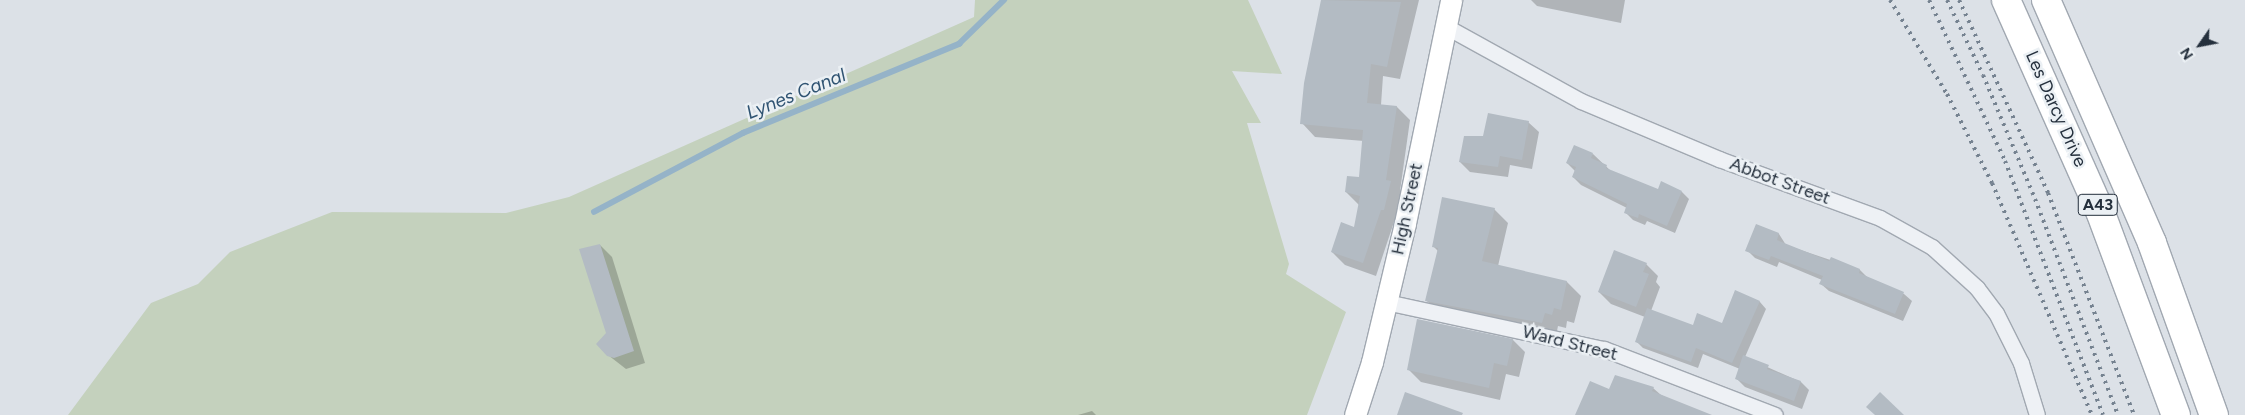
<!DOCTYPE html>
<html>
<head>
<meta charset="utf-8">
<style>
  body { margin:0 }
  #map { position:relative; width:2245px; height:415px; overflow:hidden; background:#dce1e7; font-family:Figtree,sans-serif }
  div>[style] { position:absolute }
  .green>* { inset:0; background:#c4d1bd }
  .shadow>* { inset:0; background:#0003 }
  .stream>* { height:5.5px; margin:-2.75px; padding:0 2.75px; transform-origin:2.75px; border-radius:2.75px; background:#95b3c8 }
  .building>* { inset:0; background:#b3bbc3 }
  .roads { filter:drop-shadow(1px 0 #a1a8b1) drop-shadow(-1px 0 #a1a8b1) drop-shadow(0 1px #a1a8b1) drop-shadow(0 -1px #a1a8b1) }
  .street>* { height:15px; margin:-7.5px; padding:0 7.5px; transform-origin:7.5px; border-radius:7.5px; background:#eef1f5 }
  .secondary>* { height:21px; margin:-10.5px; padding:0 10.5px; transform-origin:10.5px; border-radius:10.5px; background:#fff }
  .highway>* { height:28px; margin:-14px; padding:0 14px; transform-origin:14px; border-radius:14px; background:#fff }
  .rail>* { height:4px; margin-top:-2px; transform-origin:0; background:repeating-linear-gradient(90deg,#758290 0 2.5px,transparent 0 7.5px) }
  span { translate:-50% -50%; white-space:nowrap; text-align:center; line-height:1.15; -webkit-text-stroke:5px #ebf0f4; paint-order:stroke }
  .shield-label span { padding:1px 4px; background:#ebf0f4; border:1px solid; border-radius:4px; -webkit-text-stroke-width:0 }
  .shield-label { font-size:16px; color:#25303d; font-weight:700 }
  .street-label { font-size:18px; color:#25303d }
  .water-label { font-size:19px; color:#2f5372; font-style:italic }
  .north { position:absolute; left:2175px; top:20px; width:50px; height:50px; -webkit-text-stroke:4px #ebf0f4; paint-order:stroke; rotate:237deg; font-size:14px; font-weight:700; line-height:20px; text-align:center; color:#25303d }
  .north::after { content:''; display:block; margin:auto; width:18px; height:22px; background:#25303d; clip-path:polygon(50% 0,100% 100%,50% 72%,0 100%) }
</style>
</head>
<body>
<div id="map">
  <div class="green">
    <i style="clip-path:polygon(975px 0,1248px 0,1282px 74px,1232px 71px,1261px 123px,1247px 123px,1289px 264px,1286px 274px,1346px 312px,1307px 415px,68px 415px,151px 303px,198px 284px,230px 252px,332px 212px,506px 213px,569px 197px,974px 17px)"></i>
  </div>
  <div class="shadow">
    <i style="clip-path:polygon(1322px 0,1419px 0,1400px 79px,1383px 76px,1381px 105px,1397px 107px,1410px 120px,1400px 191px,1403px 195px,1397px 222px,1394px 222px,1376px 276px,1345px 265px,1332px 252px,1355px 228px,1360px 206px,1346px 192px,1361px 179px,1364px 141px,1315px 137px,1302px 123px,1305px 83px)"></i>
    <i style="clip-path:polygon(1531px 0,1625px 0,1621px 23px,1537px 6px)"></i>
    <i style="clip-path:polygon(1528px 122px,1539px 132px,1532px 169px,1510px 165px,1508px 177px,1470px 172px,1460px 162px,1484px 138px)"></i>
    <i style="clip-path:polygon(1593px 154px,1613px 173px,1659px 191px,1682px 192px,1689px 199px,1675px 233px,1647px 221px,1645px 225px,1633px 220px,1625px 212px,1627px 208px,1581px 185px,1573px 177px,1575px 171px,1567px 163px)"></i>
    <i style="clip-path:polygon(1494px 209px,1508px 223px,1498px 266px,1567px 282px,1581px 296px,1574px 323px,1567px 321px,1566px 328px,1558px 326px,1556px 336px,1440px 314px,1426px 300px,1438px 251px,1433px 246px)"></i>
    <i style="clip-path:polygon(1757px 225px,1779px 234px,1786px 245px,1860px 270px,1868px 278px,1904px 294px,1912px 301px,1903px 321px,1829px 291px,1821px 284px,1822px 280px,1779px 262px,1777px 267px,1755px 258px,1747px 250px)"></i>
    <i style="clip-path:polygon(600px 245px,612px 257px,645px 363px,626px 369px,608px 355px)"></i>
    <i style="clip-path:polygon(1646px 264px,1658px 276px,1656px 282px,1660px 287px,1651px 311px,1693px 326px,1723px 325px,1736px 292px,1760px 302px,1766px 309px,1745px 357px,1801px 382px,1809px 390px,1802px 409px,1745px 387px,1736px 378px,1740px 369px,1703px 354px,1698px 368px,1643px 348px,1636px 341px,1645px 317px,1611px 304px,1599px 292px)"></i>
    <i style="clip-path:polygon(1418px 320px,1513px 340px,1525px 352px,1519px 377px,1506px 374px,1500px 400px,1421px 382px,1409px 370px)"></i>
    <i style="clip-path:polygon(1653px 388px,1661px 395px,1701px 415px,1577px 415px,1610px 391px)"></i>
    <i style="clip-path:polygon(1092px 411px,1096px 415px,1078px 415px)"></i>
  </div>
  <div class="stream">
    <i style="left:594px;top:212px;width:169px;rotate:-27.9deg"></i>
    <i style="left:743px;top:133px;width:234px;rotate:-22.4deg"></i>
    <i style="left:959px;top:44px;width:63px;rotate:-44.4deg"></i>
  </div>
  <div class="building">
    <i style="clip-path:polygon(1321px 0,1401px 2px,1387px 67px,1371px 64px,1367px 103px,1397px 106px,1386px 180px,1391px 181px,1384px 210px,1381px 210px,1363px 263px,1331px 252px,1341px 222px,1354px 227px,1360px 196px,1345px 192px,1347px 176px,1359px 177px,1363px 130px,1300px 124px,1304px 83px)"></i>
    <i style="clip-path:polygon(1488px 113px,1529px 121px,1522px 160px,1500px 156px,1498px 167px,1459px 162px,1464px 136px,1483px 136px)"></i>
    <i style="clip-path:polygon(1574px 145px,1593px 153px,1591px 158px,1607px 165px,1606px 168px,1658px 189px,1661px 181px,1682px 191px,1667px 226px,1639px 214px,1638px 218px,1624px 213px,1627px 204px,1572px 177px,1576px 167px,1566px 163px)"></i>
    <i style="clip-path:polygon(1442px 197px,1495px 208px,1482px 261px,1567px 281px,1561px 310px,1554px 308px,1552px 315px,1545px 313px,1542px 323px,1425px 301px,1438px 248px,1432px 247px)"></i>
    <i style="clip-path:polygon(1756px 224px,1779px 233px,1777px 240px,1829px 261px,1831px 257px,1860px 269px,1859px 273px,1904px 292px,1895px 314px,1819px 284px,1823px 276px,1771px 256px,1769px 260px,1745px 251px)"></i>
    <i style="clip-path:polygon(600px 244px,634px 351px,614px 358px,607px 356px,596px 344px,606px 333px,579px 249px)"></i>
    <i style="clip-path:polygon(1614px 250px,1647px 263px,1643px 272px,1649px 274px,1636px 307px,1598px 292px)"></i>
    <i style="clip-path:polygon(1735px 290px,1760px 301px,1732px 363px,1696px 348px,1691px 362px,1635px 342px,1647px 308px,1693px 325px,1697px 313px,1722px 323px)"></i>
    <i style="clip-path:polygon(1417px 319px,1513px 339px,1507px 366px,1494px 363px,1489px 388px,1407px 370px)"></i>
    <i style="clip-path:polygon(1743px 355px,1769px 365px,1767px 369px,1801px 381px,1794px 401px,1735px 379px)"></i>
    <i style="clip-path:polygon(1615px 375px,1654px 387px,1652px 391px,1712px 415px,1575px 415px,1590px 381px,1609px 389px)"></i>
    <i style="clip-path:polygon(1405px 392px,1463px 413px,1462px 415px,1397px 415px)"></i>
    <i style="clip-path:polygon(1880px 392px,1904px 415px,1875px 415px,1866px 407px)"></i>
  </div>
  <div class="roads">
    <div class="street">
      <i style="left:1445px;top:26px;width:155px;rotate:28.9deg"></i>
      <i style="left:1581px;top:101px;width:150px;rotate:22.8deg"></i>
      <i style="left:1719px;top:159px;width:171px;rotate:20.1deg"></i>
      <i style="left:1880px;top:218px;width:60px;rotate:29.1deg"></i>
      <i style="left:1932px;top:247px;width:61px;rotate:42.3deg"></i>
      <i style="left:1977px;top:288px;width:31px;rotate:53deg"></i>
      <i style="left:1996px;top:313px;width:56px;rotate:63.4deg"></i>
      <i style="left:2021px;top:363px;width:54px;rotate:72.9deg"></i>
      <i style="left:1386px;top:302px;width:223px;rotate:12.2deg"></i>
      <i style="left:1604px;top:349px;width:183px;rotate:21.1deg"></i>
    </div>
    <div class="secondary">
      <i style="left:1355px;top:415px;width:56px;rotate:-72.2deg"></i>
      <i style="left:1372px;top:362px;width:143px;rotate:-76.6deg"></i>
      <i style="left:1405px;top:223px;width:228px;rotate:-78.3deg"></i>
    </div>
    <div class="highway">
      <i style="left:2006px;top:0;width:231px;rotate:66deg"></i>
      <i style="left:2100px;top:211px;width:218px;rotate:69.6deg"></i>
      <i style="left:2046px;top:0;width:265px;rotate:66.4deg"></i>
      <i style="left:2152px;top:243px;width:183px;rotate:70.2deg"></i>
    </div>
  </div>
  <div class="rail">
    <i style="left:1890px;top:0;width:110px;rotate:58.8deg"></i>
    <i style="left:1947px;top:94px;width:100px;rotate:63.2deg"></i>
    <i style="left:1992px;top:183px;width:253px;rotate:66.7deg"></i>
    <i style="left:1929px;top:0;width:178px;rotate:64.7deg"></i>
    <i style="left:2005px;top:161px;width:272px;rotate:68.9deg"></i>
    <i style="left:1947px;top:0;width:83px;rotate:64.4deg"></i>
    <i style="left:1983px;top:75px;width:134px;rotate:67.2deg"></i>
    <i style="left:2035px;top:199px;width:231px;rotate:69deg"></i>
    <i style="left:1959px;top:0;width:213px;rotate:65.2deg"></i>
    <i style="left:2048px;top:193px;width:238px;rotate:68.8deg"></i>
  </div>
  <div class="shield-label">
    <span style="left:2098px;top:205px">A43</span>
  </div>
  <div class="street-label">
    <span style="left:2056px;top:109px;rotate:66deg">Les Darcy Drive</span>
    <span style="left:1780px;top:181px;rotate:20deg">Abbot Street</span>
    <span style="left:1407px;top:209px;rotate:-78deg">High Street</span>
    <span style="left:1570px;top:343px;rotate:14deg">Ward Street</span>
  </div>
  <div class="water-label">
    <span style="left:796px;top:94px;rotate:-22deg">Lynes Canal</span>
  </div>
  <div class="north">N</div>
</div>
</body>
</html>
